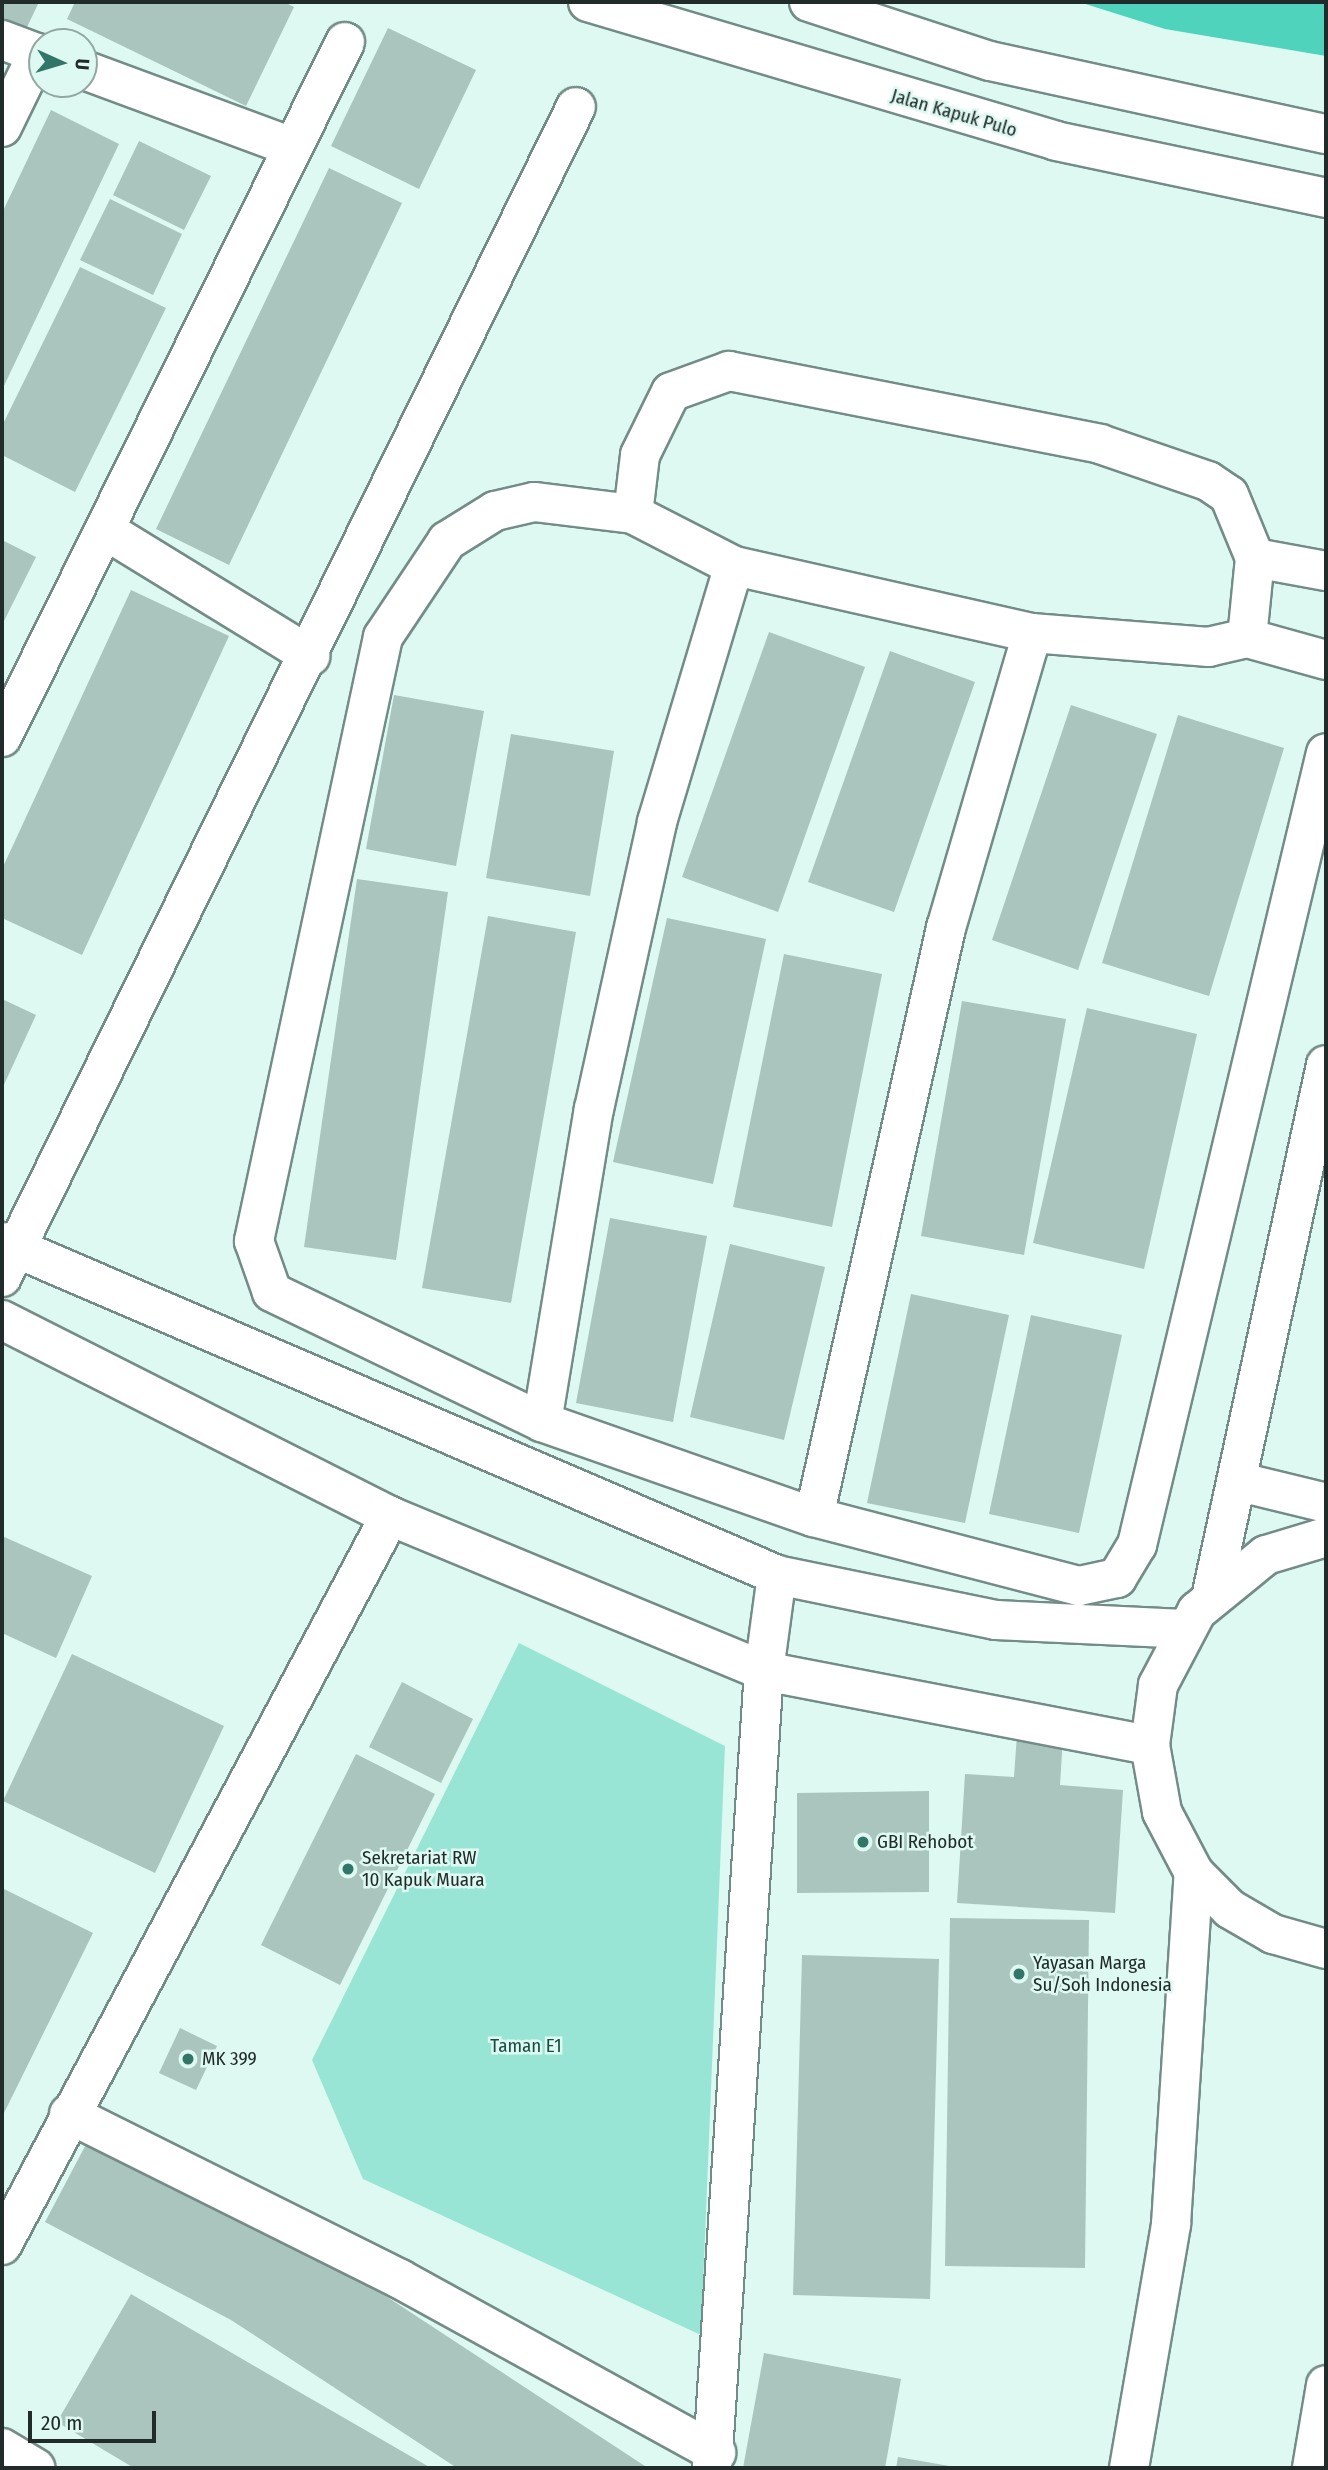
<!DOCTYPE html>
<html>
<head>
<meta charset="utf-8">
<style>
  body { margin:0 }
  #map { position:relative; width:1328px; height:2470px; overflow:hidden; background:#def9f2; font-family:"Fira Sans Condensed",sans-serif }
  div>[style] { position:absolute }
  .green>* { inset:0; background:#99e5d5 }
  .water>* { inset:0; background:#4fd3bc }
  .building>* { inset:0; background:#aac4be }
  .roads { filter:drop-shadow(2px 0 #748c87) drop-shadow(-2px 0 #748c87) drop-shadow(0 2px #748c87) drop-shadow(0 -2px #748c87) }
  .minor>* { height:38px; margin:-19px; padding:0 19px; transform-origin:19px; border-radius:19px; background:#fff }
  .major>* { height:38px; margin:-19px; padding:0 19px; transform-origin:19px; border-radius:19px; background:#fff }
  .dots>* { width:19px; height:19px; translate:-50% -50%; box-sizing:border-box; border:4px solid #def9f2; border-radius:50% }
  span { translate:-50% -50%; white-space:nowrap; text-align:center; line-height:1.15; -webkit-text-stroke:5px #def9f2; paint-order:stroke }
  .street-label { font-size:19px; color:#212b29 }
  .poi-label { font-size:19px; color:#212b29 }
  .left { translate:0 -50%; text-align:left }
  .park-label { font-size:19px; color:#164e45 }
  .frame { position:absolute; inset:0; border:4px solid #212b29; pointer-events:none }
  .north { position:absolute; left:28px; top:28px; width:70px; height:70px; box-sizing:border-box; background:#def9f2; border:2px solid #92a7a2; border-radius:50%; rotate:94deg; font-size:19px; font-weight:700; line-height:28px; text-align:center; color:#212b29 }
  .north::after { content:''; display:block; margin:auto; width:24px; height:32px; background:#32766a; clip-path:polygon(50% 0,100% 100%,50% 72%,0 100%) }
  .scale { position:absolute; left:28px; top:2411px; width:128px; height:32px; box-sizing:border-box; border:4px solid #212b29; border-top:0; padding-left:9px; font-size:21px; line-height:24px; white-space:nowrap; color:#212b29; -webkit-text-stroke:5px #def9f2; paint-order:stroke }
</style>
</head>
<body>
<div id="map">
  <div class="green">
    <i style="clip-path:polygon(519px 1643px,725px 1746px,701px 2335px,363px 2179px,312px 2060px)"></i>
  </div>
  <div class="water">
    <i style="clip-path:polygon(1079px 2px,1326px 2px,1326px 56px,1165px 29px)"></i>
  </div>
  <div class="building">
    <i style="clip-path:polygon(2px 2px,39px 2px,18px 46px,2px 38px)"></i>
    <i style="clip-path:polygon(75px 2px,284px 2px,294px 7px,246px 106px,67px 19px)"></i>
    <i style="clip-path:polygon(388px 28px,476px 70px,419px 189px,331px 146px)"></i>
    <i style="clip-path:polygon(51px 110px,119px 144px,2px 390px,2px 213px)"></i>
    <i style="clip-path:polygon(139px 141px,211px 176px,184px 230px,113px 195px)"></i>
    <i style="clip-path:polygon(329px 168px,402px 203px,229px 565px,156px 529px)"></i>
    <i style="clip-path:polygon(110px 199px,182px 234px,153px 295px,80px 260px)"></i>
    <i style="clip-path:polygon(80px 267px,166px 308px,75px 492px,2px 455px,2px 426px)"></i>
    <i style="clip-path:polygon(2px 540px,36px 557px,2px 625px)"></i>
    <i style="clip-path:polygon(131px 590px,229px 636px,82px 955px,2px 918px,2px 869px)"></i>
    <i style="clip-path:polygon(769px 632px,865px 667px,778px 912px,682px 877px)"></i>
    <i style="clip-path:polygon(890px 651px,975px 682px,894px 912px,808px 882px)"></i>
    <i style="clip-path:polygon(394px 695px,484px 711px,456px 866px,366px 849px)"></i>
    <i style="clip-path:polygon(1071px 705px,1157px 734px,1078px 970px,992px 940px)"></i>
    <i style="clip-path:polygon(1178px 715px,1284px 748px,1209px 996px,1102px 963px)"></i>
    <i style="clip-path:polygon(511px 734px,614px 751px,590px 896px,486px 878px)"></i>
    <i style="clip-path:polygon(357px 879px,448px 892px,396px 1260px,304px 1247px)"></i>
    <i style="clip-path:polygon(488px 916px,576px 932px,511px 1303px,422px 1288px)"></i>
    <i style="clip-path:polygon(667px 918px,766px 939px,713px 1184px,613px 1162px)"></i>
    <i style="clip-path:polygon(784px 954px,882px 974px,832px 1227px,733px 1207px)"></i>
    <i style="clip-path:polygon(2px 999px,36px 1015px,2px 1089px)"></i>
    <i style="clip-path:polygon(962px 1001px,1066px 1019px,1024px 1255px,921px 1236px)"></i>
    <i style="clip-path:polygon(1087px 1008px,1197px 1034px,1144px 1269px,1033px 1243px)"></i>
    <i style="clip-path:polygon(610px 1218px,707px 1236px,673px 1422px,576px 1403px)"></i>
    <i style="clip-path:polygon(730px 1244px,825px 1267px,784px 1440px,690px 1417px)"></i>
    <i style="clip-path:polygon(911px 1294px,1009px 1315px,965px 1523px,867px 1503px)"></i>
    <i style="clip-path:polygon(1031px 1315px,1122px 1335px,1079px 1533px,989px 1514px)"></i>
    <i style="clip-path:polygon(2px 1536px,92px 1576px,56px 1658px,2px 1633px)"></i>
    <i style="clip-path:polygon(72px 1654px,224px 1726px,155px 1873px,3px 1801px)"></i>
    <i style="clip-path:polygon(402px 1682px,473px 1719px,441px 1783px,369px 1747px)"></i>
    <i style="clip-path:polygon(1017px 1734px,1063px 1737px,1060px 1785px,1123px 1790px,1115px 1913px,957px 1903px,965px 1774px,1014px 1777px)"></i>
    <i style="clip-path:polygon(356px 1754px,435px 1794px,340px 1985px,261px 1945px)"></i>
    <i style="clip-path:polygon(929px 1791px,929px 1892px,797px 1893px,797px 1793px)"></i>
    <i style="clip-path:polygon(2px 1888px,93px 1933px,2px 2117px)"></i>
    <i style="clip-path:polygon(950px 1918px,1089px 1920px,1085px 2268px,945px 2266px)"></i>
    <i style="clip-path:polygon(802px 1955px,939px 1959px,930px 2299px,793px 2295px)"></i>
    <i style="clip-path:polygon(180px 2028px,217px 2046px,196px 2090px,159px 2073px)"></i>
    <i style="clip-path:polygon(92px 2133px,288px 2232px,648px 2468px,457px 2468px,231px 2320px,45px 2222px)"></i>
    <i style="clip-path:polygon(131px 2294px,275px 2378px,431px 2468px,134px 2468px,57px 2422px)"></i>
    <i style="clip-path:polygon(764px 2353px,901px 2379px,885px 2468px,743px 2468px)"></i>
    <i style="clip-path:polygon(898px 2457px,955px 2467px,955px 2468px,896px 2468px)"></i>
  </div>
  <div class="roads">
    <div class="minor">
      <i style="left:588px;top:2px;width:488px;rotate:16.5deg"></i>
      <i style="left:1056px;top:141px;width:276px;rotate:11.9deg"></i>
      <i style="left:2px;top:40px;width:43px;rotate:20.6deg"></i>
      <i style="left:84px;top:70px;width:222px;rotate:20.3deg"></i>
      <i style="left:2px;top:127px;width:82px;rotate:-64.1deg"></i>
      <i style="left:633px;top:514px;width:59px;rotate:-83.2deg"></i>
      <i style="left:640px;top:455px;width:70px;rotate:-63.8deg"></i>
      <i style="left:671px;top:392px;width:62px;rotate:-19.9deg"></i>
      <i style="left:729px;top:371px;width:378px;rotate:11.1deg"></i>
      <i style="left:1100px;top:444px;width:114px;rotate:18.9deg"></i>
      <i style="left:1208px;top:481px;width:25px;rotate:34deg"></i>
      <i style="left:1229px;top:495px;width:68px;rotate:67.6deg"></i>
      <i style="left:1255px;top:558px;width:80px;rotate:95.7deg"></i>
      <i style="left:105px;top:530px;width:241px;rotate:31.5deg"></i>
      <i style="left:1255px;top:558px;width:72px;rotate:10.4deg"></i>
      <i style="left:1326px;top:660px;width:82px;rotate:-164.4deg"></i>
      <i style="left:1247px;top:638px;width:39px;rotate:167deg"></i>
      <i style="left:1209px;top:647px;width:178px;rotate:-175.5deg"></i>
      <i style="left:1032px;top:633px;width:305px;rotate:-167.3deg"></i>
      <i style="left:734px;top:566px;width:114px;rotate:-152.8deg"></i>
      <i style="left:633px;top:514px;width:100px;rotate:-173.1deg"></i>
      <i style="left:534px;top:502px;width:40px;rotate:167deg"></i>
      <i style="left:495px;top:511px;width:57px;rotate:148deg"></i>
      <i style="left:447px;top:541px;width:115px;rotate:123.7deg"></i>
      <i style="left:383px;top:637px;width:618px;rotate:102.06deg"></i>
      <i style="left:254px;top:1241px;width:54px;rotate:70.6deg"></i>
      <i style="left:272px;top:1292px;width:300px;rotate:25.7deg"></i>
      <i style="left:542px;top:1422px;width:288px;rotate:19.3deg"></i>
      <i style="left:814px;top:1517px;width:274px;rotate:14.6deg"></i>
      <i style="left:1079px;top:1586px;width:39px;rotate:-12deg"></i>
      <i style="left:1117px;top:1578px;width:39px;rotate:-59deg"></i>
      <i style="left:1137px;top:1545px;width:814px;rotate:-76.58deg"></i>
      <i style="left:2px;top:737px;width:775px;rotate:-63.73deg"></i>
      <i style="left:2px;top:1242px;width:844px;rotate:23.25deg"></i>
      <i style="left:777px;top:1575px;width:224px;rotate:11.6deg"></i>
      <i style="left:996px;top:1620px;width:188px;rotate:2.7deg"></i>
      <i style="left:2px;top:1277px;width:1303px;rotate:-63.87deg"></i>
      <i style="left:2px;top:1320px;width:435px;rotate:26.8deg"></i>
      <i style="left:390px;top:1516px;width:405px;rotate:22.5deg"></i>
      <i style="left:764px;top:1671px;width:393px;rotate:10.9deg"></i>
      <i style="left:542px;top:1422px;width:317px;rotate:-80.6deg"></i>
      <i style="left:594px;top:1109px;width:294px;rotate:-77.6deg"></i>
      <i style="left:657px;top:822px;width:267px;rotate:-73.3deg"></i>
      <i style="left:1240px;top:1482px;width:89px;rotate:13.7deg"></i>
      <i style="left:814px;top:1517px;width:604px;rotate:-77.37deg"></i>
      <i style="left:946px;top:928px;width:307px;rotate:-73.7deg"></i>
      <i style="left:1326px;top:1537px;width:63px;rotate:163.3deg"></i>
      <i style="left:1266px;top:1555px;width:89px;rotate:140.9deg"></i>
      <i style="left:1197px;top:1611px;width:84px;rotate:117.8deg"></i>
      <i style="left:1158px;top:1685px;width:61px;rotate:97.6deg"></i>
      <i style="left:1150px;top:1745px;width:68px;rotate:79.8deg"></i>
      <i style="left:1162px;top:1812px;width:69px;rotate:62.3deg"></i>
      <i style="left:1194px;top:1873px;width:51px;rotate:45deg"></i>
      <i style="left:1230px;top:1909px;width:50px;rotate:30.2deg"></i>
      <i style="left:1273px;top:1934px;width:55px;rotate:15.8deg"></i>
      <i style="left:1212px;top:1593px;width:540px;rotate:-77.82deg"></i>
      <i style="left:69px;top:2114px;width:370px;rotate:26.5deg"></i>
      <i style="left:400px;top:2279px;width:361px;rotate:28.8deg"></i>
      <i style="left:2px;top:2245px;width:826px;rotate:-61.98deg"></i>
      <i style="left:2px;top:2448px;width:39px;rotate:31deg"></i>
      <i style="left:712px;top:2468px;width:799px;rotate:-86.27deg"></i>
      <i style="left:764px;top:1671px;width:97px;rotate:-82.3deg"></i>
      <i style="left:1129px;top:2468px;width:248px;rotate:-80.2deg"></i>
      <i style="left:1171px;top:2224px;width:352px;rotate:-86.3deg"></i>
      <i style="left:1312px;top:2468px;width:84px;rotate:-80.4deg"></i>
    </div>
    <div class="major">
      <i style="left:809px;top:2px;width:190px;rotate:18.1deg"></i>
      <i style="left:990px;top:61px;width:344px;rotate:12.3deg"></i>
    </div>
  </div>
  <div class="dots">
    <i style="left:863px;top:1842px;background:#32766a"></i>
    <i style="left:348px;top:1869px;background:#32766a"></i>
    <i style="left:1019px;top:1974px;background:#32766a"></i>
    <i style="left:188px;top:2059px;background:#32766a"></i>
  </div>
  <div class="street-label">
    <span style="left:954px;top:113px;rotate:16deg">Jalan Kapuk Pulo</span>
  </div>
  <div class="poi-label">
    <span class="left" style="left:877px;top:1842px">GBI Rehobot</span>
    <span class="left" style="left:362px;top:1869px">Sekretariat RW<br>10 Kapuk Muara</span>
    <span class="left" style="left:1033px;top:1974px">Yayasan Marga<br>Su/Soh Indonesia</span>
    <span class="left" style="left:202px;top:2059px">MK 399</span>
  </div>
  <div class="park-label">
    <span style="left:526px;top:2046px">Taman E1</span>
  </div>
  <div class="frame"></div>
  <div class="north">U</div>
  <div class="scale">20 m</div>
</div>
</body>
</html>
